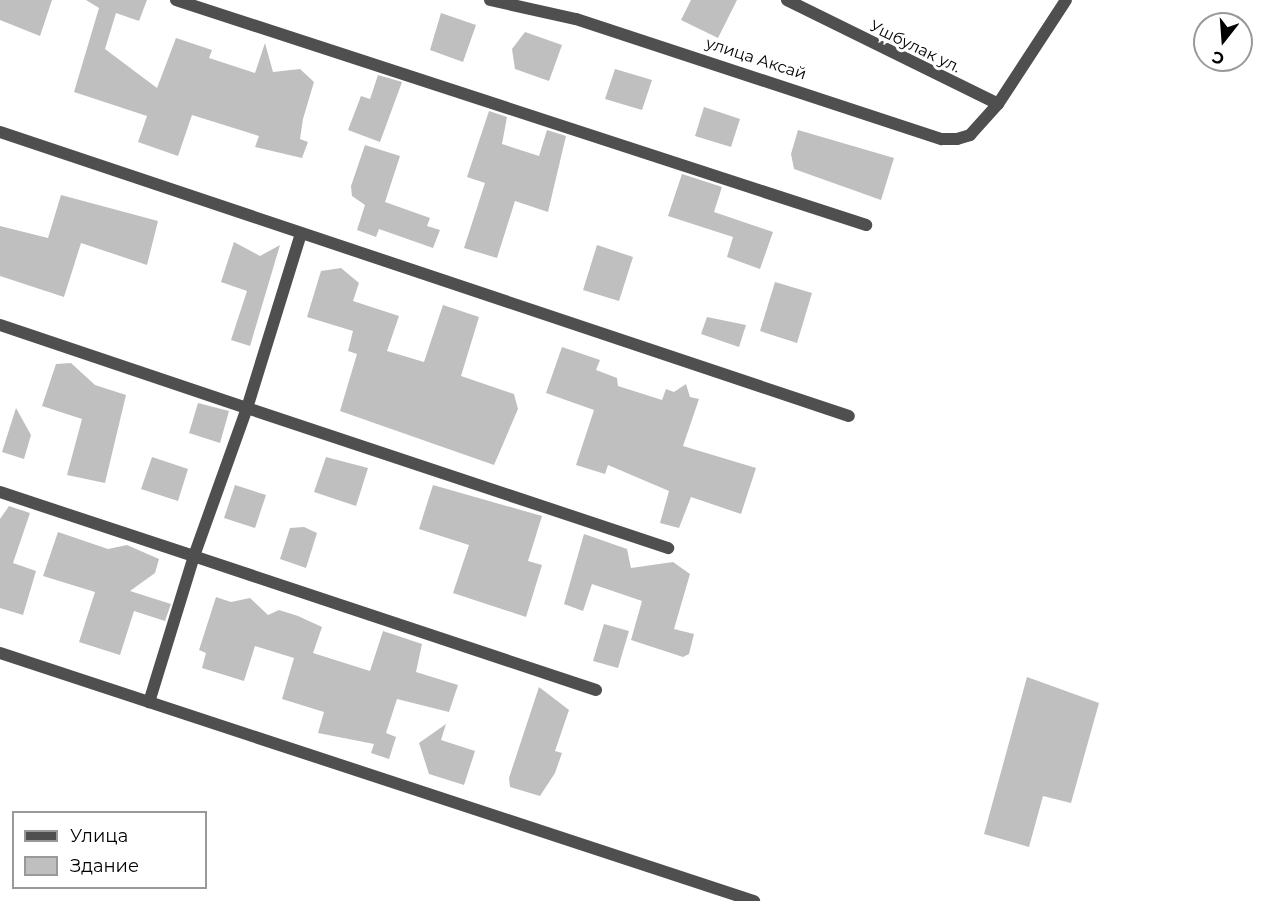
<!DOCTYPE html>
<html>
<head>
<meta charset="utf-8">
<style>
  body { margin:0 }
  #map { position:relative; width:1265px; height:901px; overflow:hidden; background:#fff; font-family:Montserrat,sans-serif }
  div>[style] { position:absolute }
  .building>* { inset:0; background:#bfbfbf }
  .street>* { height:12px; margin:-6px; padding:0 6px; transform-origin:6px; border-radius:6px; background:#4f4f4f }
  span { translate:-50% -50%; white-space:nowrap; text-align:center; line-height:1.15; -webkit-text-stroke:6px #fff; paint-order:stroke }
  .street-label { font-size:16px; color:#000 }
  .legend { position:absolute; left:12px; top:811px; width:195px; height:78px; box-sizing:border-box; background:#fff; border:2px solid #999; margin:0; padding:8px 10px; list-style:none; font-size:18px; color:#000 }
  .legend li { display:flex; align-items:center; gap:12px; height:30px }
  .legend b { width:30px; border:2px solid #999 }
  .north { position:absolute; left:1193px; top:12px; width:60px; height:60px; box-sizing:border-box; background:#fff; border:2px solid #999; border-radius:50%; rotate:197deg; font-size:16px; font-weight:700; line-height:24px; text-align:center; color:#000 }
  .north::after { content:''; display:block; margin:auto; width:21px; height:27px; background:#000; clip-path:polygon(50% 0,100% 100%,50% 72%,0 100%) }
</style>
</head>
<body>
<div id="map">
  <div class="building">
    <i style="clip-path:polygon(0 0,52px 0,40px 36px,0 20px)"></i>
    <i style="clip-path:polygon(86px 0,147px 0,139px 21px,116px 13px,105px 49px,157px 88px,176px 38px,212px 50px,209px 58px,255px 73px,265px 43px,273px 72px,300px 69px,314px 82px,303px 119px,300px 139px,308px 142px,302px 158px,255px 147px,259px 136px,192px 115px,178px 156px,138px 142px,147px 116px,74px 92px,99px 8px)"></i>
    <i style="clip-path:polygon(691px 0,737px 0,718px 38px,681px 20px)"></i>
    <i style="clip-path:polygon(441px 13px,476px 25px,463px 62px,430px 50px)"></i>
    <i style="clip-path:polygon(525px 32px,562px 45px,549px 81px,515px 69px,512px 49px)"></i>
    <i style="clip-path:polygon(615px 69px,652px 80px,642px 110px,605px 99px)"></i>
    <i style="clip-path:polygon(378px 75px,402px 82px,380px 142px,348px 130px,361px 96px,370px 99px)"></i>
    <i style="clip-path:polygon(704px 107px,740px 119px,731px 147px,695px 136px)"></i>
    <i style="clip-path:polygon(489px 111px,507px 117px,502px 144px,539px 156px,547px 130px,566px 136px,548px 212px,515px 201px,497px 258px,464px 248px,485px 183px,467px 177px)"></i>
    <i style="clip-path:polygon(798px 130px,894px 158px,881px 200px,794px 169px,791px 154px)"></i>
    <i style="clip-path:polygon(365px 145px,400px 156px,385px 202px,430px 218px,427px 226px,440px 230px,433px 248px,379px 229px,376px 237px,357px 230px,365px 205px,352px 196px,351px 186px)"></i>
    <i style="clip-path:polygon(682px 174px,722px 187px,714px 212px,773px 232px,760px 269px,727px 257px,733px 237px,668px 216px)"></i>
    <i style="clip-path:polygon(61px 195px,158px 221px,147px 265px,81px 243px,64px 297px,0 276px,0 226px,48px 238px)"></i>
    <i style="clip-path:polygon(234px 242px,260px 256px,280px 245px,250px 346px,231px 340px,247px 291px,221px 282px)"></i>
    <i style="clip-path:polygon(597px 245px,633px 257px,619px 301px,583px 290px)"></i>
    <i style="clip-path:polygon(341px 268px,359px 283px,353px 301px,399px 316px,387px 351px,424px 362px,443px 305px,479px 317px,461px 376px,514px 394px,518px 409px,494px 465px,340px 411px,357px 354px,348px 351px,353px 331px,307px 317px,321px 271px)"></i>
    <i style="clip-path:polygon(775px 282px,812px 293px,797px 343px,760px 331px)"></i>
    <i style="clip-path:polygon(707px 317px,746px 325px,739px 347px,701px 334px)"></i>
    <i style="clip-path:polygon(562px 347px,600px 360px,596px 370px,617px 378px,618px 386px,662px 400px,666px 389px,674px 392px,686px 384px,690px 397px,699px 399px,683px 446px,756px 468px,741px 514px,691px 497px,679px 528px,660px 523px,669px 491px,608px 465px,605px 474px,576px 465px,594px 410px,546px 393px)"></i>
    <i style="clip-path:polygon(71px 363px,95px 385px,126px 395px,105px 483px,67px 475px,82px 419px,42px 406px,56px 364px)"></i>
    <i style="clip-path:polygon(198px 403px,229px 411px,220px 443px,189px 433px)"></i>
    <i style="clip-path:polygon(16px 408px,31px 435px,24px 459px,2px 452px)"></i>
    <i style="clip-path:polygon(152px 457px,188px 469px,178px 501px,141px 489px)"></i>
    <i style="clip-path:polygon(326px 457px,368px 468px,356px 506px,314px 492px)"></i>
    <i style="clip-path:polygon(235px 485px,266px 495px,255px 528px,224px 518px)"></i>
    <i style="clip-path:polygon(433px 485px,542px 516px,528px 561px,542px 565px,526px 617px,453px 593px,469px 545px,419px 529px)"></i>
    <i style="clip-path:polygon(9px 506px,30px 513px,13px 563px,36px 571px,23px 615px,0 608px,0 519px)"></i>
    <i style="clip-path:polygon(304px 527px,317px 533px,306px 568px,280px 559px,290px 528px)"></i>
    <i style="clip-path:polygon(58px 532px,108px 549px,127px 545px,159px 559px,155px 573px,130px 591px,171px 604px,165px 621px,134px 611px,120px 655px,79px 642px,95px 592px,43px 576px)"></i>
    <i style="clip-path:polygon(584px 534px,627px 549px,631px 568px,673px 562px,690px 574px,674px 629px,694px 634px,689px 654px,683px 657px,631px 640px,642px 601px,592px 584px,583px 611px,564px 604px)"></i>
    <i style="clip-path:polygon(216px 597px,231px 602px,250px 598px,268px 615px,279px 610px,298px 616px,322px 627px,313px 653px,370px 671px,383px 631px,422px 644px,416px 672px,458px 685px,449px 712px,397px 699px,386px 733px,396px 737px,389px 759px,371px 753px,374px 744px,318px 733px,324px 712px,282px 699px,294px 658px,255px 646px,244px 681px,202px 668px,206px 653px,199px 650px)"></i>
    <i style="clip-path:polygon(604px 624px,629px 631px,618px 668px,593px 661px)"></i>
    <i style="clip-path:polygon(1027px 677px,1099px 703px,1071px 803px,1043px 796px,1029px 847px,984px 834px)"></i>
    <i style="clip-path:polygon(539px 687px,569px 710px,555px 751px,562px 753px,555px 773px,540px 796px,510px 787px,509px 778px)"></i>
    <i style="clip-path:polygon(446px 724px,441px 740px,475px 751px,464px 785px,429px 774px,419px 743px)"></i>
  </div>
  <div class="street">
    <i style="left:176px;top:0;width:726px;rotate:18.06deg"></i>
    <i style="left:490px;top:0;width:88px;rotate:12.5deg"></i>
    <i style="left:576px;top:19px;width:385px;rotate:18.2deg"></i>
    <i style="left:942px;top:139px;width:15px"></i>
    <i style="left:957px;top:139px;width:14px;rotate:-17deg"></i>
    <i style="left:970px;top:135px;width:42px;rotate:-47.9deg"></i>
    <i style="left:998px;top:104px;width:124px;rotate:-56.8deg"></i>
    <i style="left:787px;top:0;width:235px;rotate:26.2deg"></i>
    <i style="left:0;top:132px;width:895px;rotate:18.5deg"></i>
    <i style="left:0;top:325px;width:261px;rotate:18.6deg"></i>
    <i style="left:247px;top:408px;width:182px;rotate:-72.8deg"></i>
    <i style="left:0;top:492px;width:204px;rotate:18.3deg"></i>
    <i style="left:194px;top:556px;width:153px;rotate:107.1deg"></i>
    <i style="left:0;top:653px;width:794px;rotate:18.21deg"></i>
    <i style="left:596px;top:690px;width:424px;rotate:-161.6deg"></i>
    <i style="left:194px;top:556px;width:157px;rotate:-70.3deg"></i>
    <i style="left:247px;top:408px;width:444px;rotate:18.4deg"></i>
  </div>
  <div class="street-label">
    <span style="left:915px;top:47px;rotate:26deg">Ушбулак ул.</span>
    <span style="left:756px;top:59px;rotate:18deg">улица Аксай</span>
  </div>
  <ul class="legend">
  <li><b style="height:8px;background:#4f4f4f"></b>Улица</li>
  <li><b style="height:16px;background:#bfbfbf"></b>Здание</li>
  </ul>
  <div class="north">С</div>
</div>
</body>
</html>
